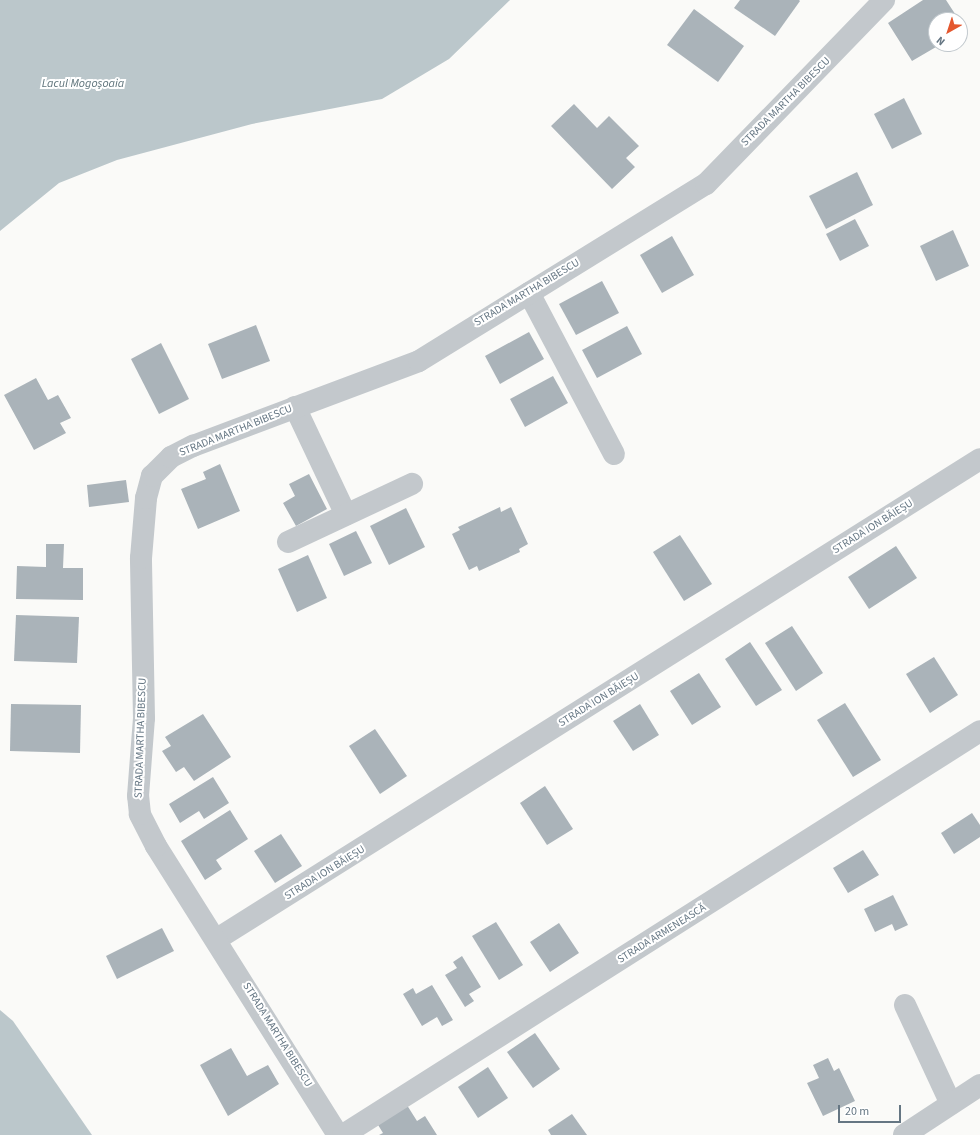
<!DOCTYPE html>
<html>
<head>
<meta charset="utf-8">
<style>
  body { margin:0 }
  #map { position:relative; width:980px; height:1135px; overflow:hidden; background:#fafaf8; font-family:"Source Sans 3",sans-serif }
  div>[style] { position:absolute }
  .water>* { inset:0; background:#bbc7cb }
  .building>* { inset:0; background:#aab3b9 }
  .street>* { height:22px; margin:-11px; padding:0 11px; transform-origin:11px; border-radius:11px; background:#c3c8cc }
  span { translate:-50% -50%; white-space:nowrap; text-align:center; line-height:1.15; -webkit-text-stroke:4px #fff; paint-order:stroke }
  .street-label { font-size:11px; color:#657683 }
  .water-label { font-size:12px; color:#60757c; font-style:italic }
  .north { position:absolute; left:928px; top:12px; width:40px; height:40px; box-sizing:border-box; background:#fff; border:1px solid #c1c8cd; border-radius:50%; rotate:219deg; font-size:11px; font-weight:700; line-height:16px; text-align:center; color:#657683 }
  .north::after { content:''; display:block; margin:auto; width:14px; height:18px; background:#e4572e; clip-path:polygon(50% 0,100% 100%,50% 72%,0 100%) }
  .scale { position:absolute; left:838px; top:1105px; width:63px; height:18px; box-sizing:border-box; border:2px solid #657683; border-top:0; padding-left:5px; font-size:12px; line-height:14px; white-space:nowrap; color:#657683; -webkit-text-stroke:3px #fff; paint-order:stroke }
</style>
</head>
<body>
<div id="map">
  <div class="water">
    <i style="clip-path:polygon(0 0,510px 0,449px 59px,382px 99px,252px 124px,117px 160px,59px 183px,0 231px)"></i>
    <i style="clip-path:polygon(0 1010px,13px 1021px,92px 1135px,0 1135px)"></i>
  </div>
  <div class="building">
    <i style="clip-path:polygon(740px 0,799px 0,800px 1px,775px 36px,734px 8px)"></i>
    <i style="clip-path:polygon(923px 0,946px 0,959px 20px,936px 20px,936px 36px,931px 39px,936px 47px,912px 61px,888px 23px)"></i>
    <i style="clip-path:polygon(694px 9px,744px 46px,718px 82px,667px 45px)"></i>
    <i style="clip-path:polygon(904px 98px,922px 134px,892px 149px,874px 114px)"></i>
    <i style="clip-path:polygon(574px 104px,597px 128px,609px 116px,639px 146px,626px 158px,635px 167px,612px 189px,551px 126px)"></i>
    <i style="clip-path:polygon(857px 172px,873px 205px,826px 229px,809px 196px)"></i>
    <i style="clip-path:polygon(855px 219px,869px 246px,840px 261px,826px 234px)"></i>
    <i style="clip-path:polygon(953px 230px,969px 266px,936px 281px,920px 246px)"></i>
    <i style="clip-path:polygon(672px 236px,694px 275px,662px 293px,640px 255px)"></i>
    <i style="clip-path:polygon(602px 281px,619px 313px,576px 335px,559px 304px)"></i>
    <i style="clip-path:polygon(256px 325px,270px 361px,222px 379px,208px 344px)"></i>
    <i style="clip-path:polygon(627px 326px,642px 354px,597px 378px,582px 350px)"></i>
    <i style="clip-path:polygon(529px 332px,544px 359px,500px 384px,485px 356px)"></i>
    <i style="clip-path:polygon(161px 343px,189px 399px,159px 414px,131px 359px)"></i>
    <i style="clip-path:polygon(553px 376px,568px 403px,525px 427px,510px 399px)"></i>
    <i style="clip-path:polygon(36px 378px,48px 400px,58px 395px,71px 418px,60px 423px,66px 433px,34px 450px,4px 395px)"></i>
    <i style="clip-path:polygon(220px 464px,240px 511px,198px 529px,181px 489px,206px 479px,203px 472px)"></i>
    <i style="clip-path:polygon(309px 474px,327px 509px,296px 526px,283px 503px,295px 496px,289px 484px)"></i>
    <i style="clip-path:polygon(126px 480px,129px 502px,89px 507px,87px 485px)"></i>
    <i style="clip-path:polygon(500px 507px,501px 512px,511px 507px,528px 544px,519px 549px,520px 552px,479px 571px,477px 566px,469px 570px,452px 534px,460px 530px,458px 527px)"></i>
    <i style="clip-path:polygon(406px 508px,425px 547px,389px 565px,370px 526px)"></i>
    <i style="clip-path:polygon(356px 531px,372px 563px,344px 576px,329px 544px)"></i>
    <i style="clip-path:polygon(680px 535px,712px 584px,684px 601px,653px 552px)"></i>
    <i style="clip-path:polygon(46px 544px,64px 544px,63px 568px,83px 568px,83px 600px,16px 599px,17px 566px,46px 567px)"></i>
    <i style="clip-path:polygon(896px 546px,917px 578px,869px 609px,848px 577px)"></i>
    <i style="clip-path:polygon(308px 555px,327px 598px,297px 612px,278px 569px)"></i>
    <i style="clip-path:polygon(16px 615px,79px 617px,77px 663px,14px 661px)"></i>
    <i style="clip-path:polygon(792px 626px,823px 673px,796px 691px,765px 643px)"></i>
    <i style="clip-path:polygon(750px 642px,782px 690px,756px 706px,725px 659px)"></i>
    <i style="clip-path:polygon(934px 657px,958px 695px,930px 713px,906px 674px)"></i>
    <i style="clip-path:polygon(699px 673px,721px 707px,692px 725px,670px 691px)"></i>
    <i style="clip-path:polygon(845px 703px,881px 760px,853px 777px,817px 720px)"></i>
    <i style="clip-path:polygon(11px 704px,81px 705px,80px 753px,10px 751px)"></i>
    <i style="clip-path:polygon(640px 704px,659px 735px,633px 751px,613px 721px)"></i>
    <i style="clip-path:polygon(203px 714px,231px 757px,194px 781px,184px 767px,176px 772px,162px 751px,171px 746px,165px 737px)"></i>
    <i style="clip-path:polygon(375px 729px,407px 776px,380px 794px,349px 746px)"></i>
    <i style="clip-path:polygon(213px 777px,229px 803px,204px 819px,199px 811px,180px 823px,169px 804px)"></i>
    <i style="clip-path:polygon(545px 786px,573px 829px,547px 845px,520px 803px)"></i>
    <i style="clip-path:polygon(230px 810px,248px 839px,216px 860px,222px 869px,205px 880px,181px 841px)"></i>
    <i style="clip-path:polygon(972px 813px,980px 825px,980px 837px,954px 854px,941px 833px)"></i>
    <i style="clip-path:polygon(281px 834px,302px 866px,275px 883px,254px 851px)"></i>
    <i style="clip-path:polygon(863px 850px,879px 875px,848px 893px,833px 868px)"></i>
    <i style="clip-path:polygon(893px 895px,908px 925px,895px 931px,892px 924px,875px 932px,864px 909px)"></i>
    <i style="clip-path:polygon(496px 922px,523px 965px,499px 980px,472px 936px)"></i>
    <i style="clip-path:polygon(559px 923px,579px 953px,550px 972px,530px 942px)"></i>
    <i style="clip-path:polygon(162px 928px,174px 951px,117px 979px,106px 956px)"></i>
    <i style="clip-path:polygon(462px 956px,481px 987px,469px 994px,474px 1001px,465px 1007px,445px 975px,457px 968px,453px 962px)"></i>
    <i style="clip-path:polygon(432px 985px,453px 1020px,442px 1026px,437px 1017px,422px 1026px,403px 994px,413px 988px,416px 994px)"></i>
    <i style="clip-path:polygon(535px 1033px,560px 1069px,533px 1088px,507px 1052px)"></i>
    <i style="clip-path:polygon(231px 1048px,247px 1076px,268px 1065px,279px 1084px,228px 1116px,200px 1065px)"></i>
    <i style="clip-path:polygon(828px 1058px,834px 1071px,839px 1068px,855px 1101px,823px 1116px,807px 1083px,819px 1078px,813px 1065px)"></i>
    <i style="clip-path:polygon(488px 1067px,508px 1098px,478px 1118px,458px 1087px)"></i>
    <i style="clip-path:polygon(405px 1102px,417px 1121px,425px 1116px,437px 1135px,379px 1135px,383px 1133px,375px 1120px)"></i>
    <i style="clip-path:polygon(572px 1114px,587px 1135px,551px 1135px,548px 1130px)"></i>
  </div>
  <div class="street">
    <i style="left:529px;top:293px;width:182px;rotate:62.2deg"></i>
    <i style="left:295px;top:407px;width:119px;rotate:64.7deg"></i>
    <i style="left:288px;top:542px;width:137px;rotate:-25.1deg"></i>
    <i style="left:217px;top:939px;width:901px;rotate:-32.17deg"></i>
    <i style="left:905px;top:1005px;width:109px;rotate:65.1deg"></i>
    <i style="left:338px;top:1135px;width:342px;rotate:-122.2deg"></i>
    <i style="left:156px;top:846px;width:36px;rotate:-117deg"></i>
    <i style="left:140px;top:814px;width:18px;rotate:-96deg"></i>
    <i style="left:138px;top:796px;width:78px;rotate:-85.6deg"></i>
    <i style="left:144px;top:718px;width:160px;rotate:-91.1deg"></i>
    <i style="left:141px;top:558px;width:60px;rotate:-85.2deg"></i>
    <i style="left:146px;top:498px;width:23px;rotate:-75deg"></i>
    <i style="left:152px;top:476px;width:27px;rotate:-45deg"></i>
    <i style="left:171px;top:457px;width:25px;rotate:-27deg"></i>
    <i style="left:193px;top:446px;width:241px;rotate:-20.6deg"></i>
    <i style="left:419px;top:361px;width:337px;rotate:-31.7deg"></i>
    <i style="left:706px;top:184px;width:256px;rotate:-45.9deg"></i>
    <i style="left:343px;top:1135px;width:754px;rotate:-32.38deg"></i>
    <i style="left:904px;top:1135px;width:91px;rotate:-33.3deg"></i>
  </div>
  <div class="street-label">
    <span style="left:786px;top:102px;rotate:-45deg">STRADA MARTHA BIBESCU</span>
    <span style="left:527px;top:293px;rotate:-31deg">STRADA MARTHA BIBESCU</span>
    <span style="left:236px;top:431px;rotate:-22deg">STRADA MARTHA BIBESCU</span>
    <span style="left:873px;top:527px;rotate:-32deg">STRADA ION BĂIEȘU</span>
    <span style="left:599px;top:700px;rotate:-32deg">STRADA ION BĂIEȘU</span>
    <span style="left:141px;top:738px;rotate:-88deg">STRADA MARTHA BIBESCU</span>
    <span style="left:325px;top:873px;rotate:-32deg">STRADA ION BĂIEȘU</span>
    <span style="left:662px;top:934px;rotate:-32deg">STRADA ARMENEASCĂ</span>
    <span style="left:277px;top:1035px;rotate:58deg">STRADA MARTHA BIBESCU</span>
  </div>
  <div class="water-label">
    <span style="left:83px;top:84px">Lacul Mogoșoaia</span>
  </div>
  <div class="north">N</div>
  <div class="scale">20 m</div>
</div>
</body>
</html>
